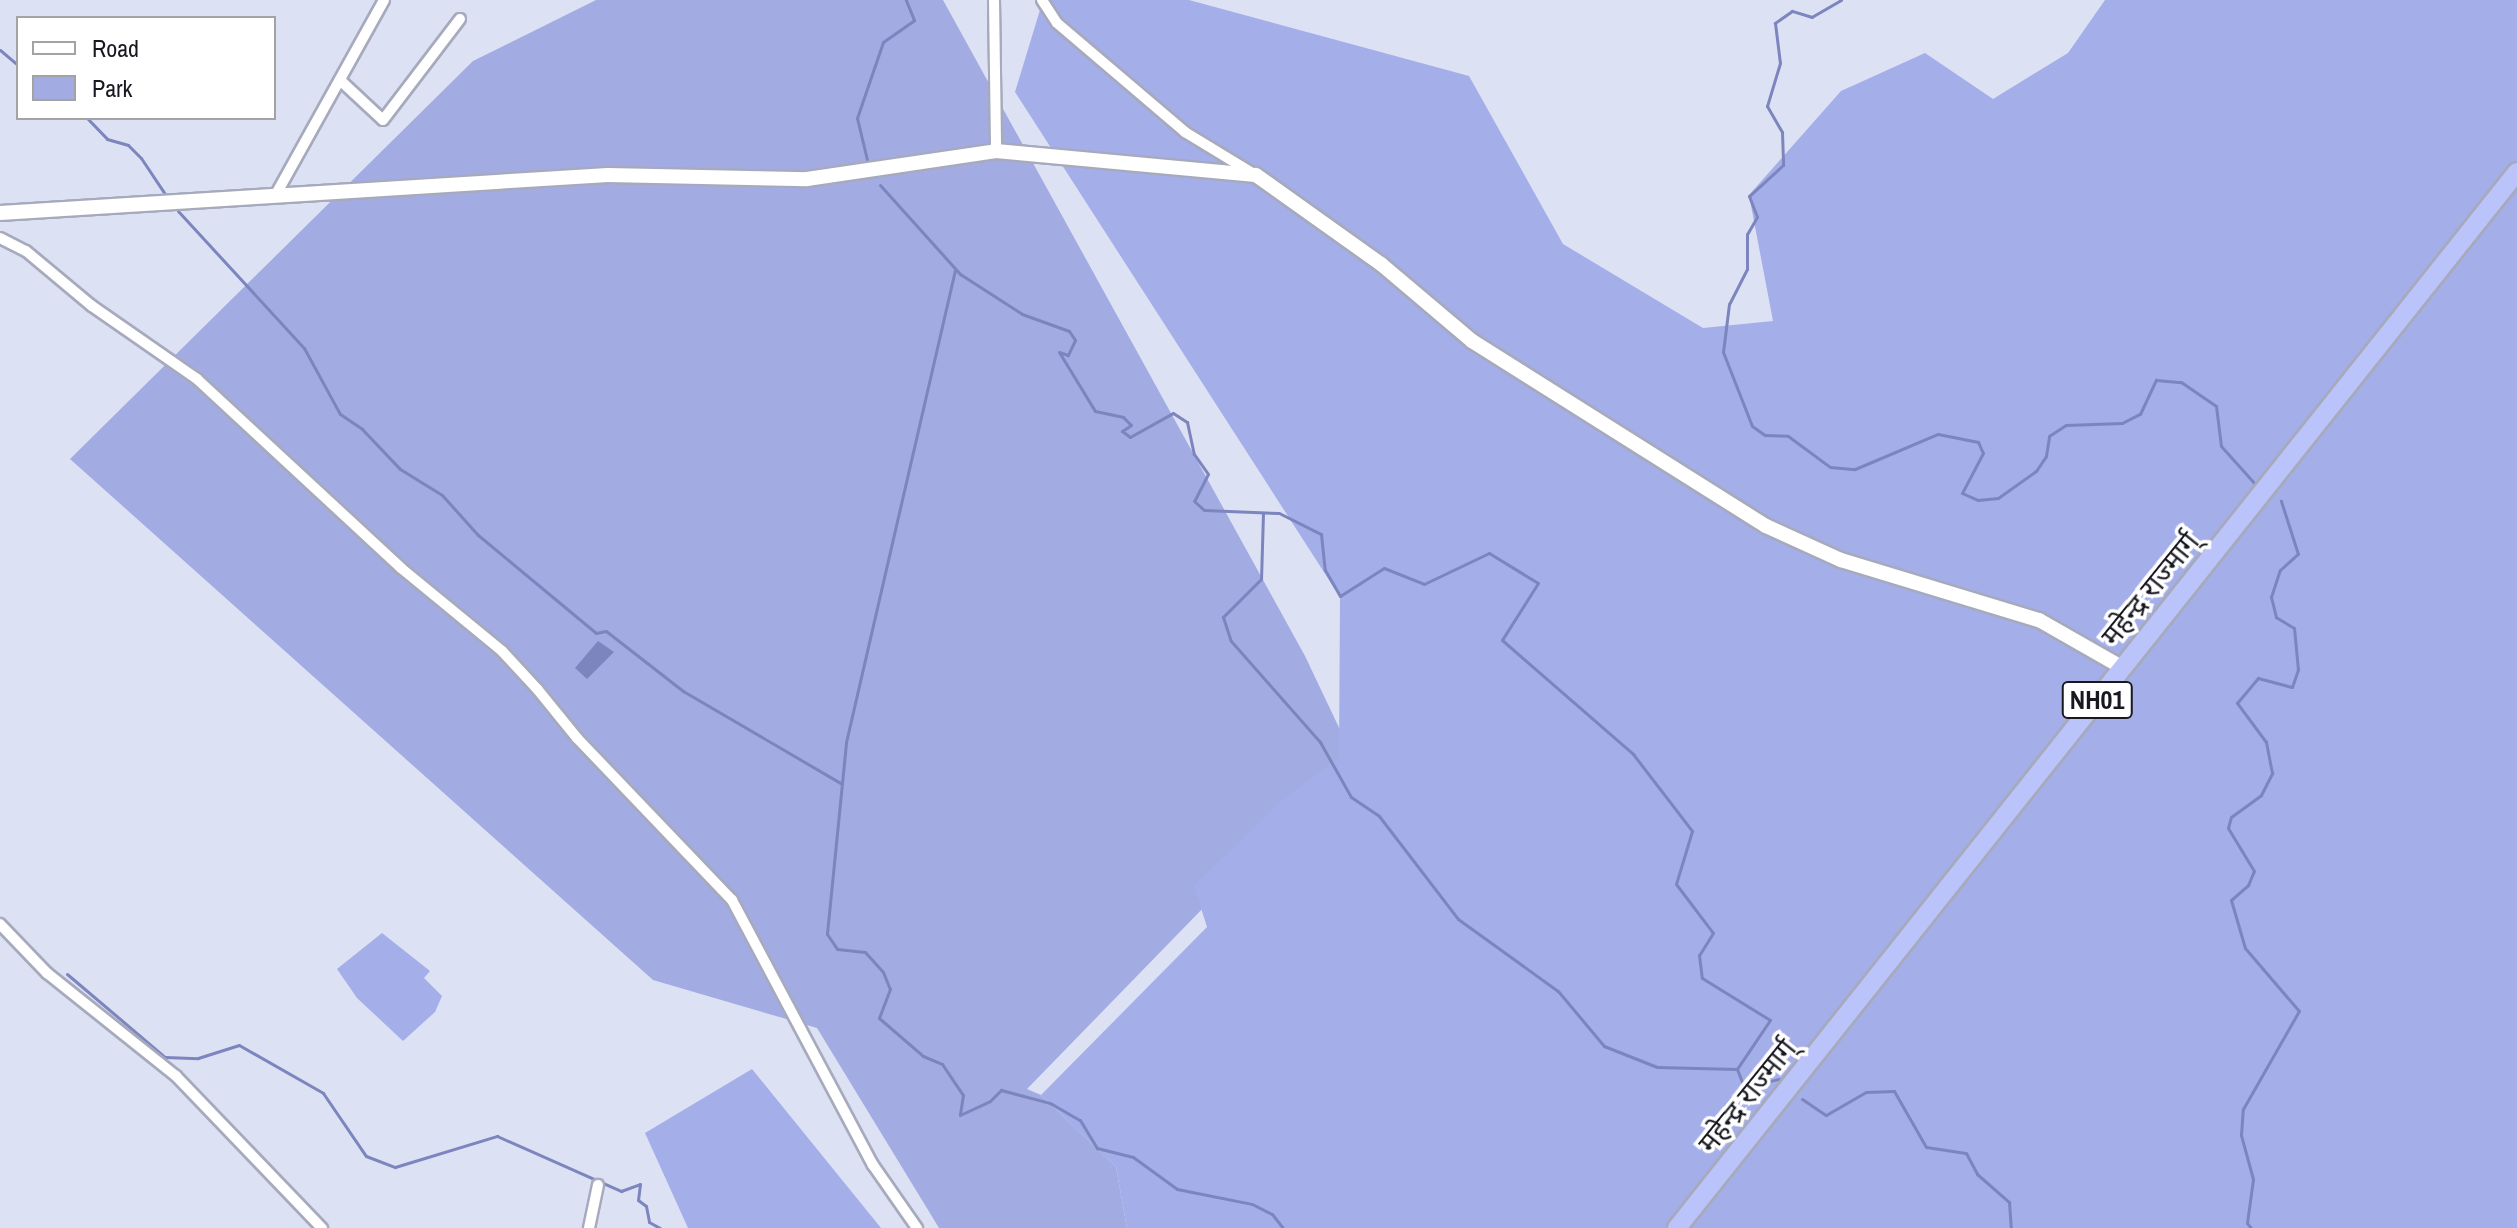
<!DOCTYPE html>
<html>
<head>
<meta charset="utf-8">
<style>
  body { margin:0 }
  #map { position:relative; width:2517px; height:1228px; overflow:hidden; background:#dde1f4; font-family:"Archivo Narrow","Noto Sans Devanagari",sans-serif }
  div>[style] { position:absolute }
  .green>* { inset:0; background:#a2ace3 }
  .forest>* { inset:0; background:#a4aee9 }
  .water>* { inset:0; background:#7c85be }
  .stream>* { height:3px; margin:-1.5px; padding:0 1.5px; transform-origin:1.5px; border-radius:1.5px; background:#7c85be }
  .roads { filter:drop-shadow(2px 0 #a6aabc) drop-shadow(-2px 0 #a6aabc) drop-shadow(0 2px #a6aabc) drop-shadow(0 -2px #a6aabc) }
  .minor>* { height:10px; margin:-5px; padding:0 5px; transform-origin:5px; border-radius:5px; background:#fff }
  .tertiary>* { height:14px; margin:-7px; padding:0 7px; transform-origin:7px; border-radius:7px; background:#fff }
  .trunk>* { height:18px; margin:-9px; padding:0 9px; transform-origin:9px; border-radius:9px; background:#bbc4fa }
  span { translate:-50% -50%; white-space:nowrap; text-align:center; line-height:1.15; -webkit-text-stroke:7px #fff; paint-order:stroke }
  .shield-label span { padding:2px 6px; background:#fff; border:2px solid; border-radius:6px; -webkit-text-stroke-width:0 }
  .shield-label { font-size:26px; color:#181920; font-weight:700 }
  .street-label { font-size:28px; color:#181920 }
  .legend { position:absolute; left:16px; top:16px; width:260px; height:104px; box-sizing:border-box; background:#fff; border:2px solid #a3a3a6; margin:0; padding:10px 14px; list-style:none; font-size:24px; color:#181920 }
  .legend li { display:flex; align-items:center; gap:16px; height:40px }
  .legend b { width:40px; border:2px solid #a3a3a6 }
</style>
</head>
<body>
<div id="map">
  <div class="green">
    <i style="clip-path:polygon(596px 0,943px 0,1305px 656px,1352px 755px,1027px 1089px,1041px 1095px,1116px 1167px,1127px 1228px,939px 1228px,817px 1028px,653px 980px,70px 459px,473px 61px)"></i>
  </div>
  <div class="forest">
    <i style="clip-path:polygon(1043px 0,1189px 0,1469px 76px,1563px 244px,1703px 328px,1773px 321px,1749px 195px,1841px 91px,1925px 53px,1993px 99px,2068px 53px,2105px 0,2517px 0,2517px 1228px,1127px 1228px,1116px 1167px,1041px 1095px,1207px 927px,1194px 886px,1286px 797px,1339px 758px,1340px 597px,1015px 92px)"></i>
    <i style="clip-path:polygon(382px 933px,430px 971px,424px 978px,442px 996px,435px 1012px,403px 1041px,357px 998px,337px 969px)"></i>
    <i style="clip-path:polygon(752px 1069px,881px 1228px,688px 1228px,645px 1133px)"></i>
  </div>
  <div class="water">
    <i style="clip-path:polygon(598px 641px,614px 652px,587px 679px,575px 668px)"></i>
  </div>
  <div class="stream">
    <i style="left:1841px;top:0;width:34px;rotate:150deg"></i>
    <i style="left:1812px;top:17px;width:21px;rotate:-163deg"></i>
    <i style="left:1792px;top:11px;width:21px;rotate:145deg"></i>
    <i style="left:1775px;top:23px;width:40px;rotate:82.9deg"></i>
    <i style="left:1780px;top:63px;width:45px;rotate:106.8deg"></i>
    <i style="left:1767px;top:106px;width:30px;rotate:60deg"></i>
    <i style="left:1782px;top:132px;width:33px;rotate:88deg"></i>
    <i style="left:1783px;top:165px;width:46px;rotate:137.6deg"></i>
    <i style="left:1749px;top:196px;width:22px;rotate:69deg"></i>
    <i style="left:1757px;top:217px;width:20px;rotate:120deg"></i>
    <i style="left:1747px;top:234px;width:35px;rotate:90deg"></i>
    <i style="left:1747px;top:269px;width:39px;rotate:117deg"></i>
    <i style="left:1729px;top:304px;width:48px;rotate:97.1deg"></i>
    <i style="left:1723px;top:352px;width:79px;rotate:68.6deg"></i>
    <i style="left:1752px;top:426px;width:16px;rotate:35deg"></i>
    <i style="left:1765px;top:435px;width:23px;rotate:2deg"></i>
    <i style="left:1788px;top:436px;width:52px;rotate:36.4deg"></i>
    <i style="left:1830px;top:467px;width:25px;rotate:5deg"></i>
    <i style="left:1855px;top:469px;width:90px;rotate:-22.9deg"></i>
    <i style="left:1938px;top:434px;width:41px;rotate:11.3deg"></i>
    <i style="left:1978px;top:442px;width:12px;rotate:66deg"></i>
    <i style="left:1983px;top:453px;width:45px;rotate:117.7deg"></i>
    <i style="left:1962px;top:493px;width:17px;rotate:24deg"></i>
    <i style="left:1978px;top:500px;width:20px;rotate:-6deg"></i>
    <i style="left:1998px;top:498px;width:47px;rotate:-35.4deg"></i>
    <i style="left:2036px;top:471px;width:18px;rotate:-56deg"></i>
    <i style="left:2046px;top:456px;width:20px;rotate:-81deg"></i>
    <i style="left:2049px;top:436px;width:20px;rotate:-33deg"></i>
    <i style="left:2066px;top:425px;width:56px;rotate:-2deg"></i>
    <i style="left:2122px;top:423px;width:20px;rotate:-27deg"></i>
    <i style="left:2140px;top:414px;width:38px;rotate:-65deg"></i>
    <i style="left:2156px;top:380px;width:25px;rotate:5deg"></i>
    <i style="left:2181px;top:382px;width:42px;rotate:34.4deg"></i>
    <i style="left:2216px;top:406px;width:40px;rotate:82.9deg"></i>
    <i style="left:2221px;top:446px;width:52px;rotate:48.1deg"></i>
    <i style="left:0;top:50px;width:23px;rotate:40deg"></i>
    <i style="left:87px;top:118px;width:29px;rotate:46deg"></i>
    <i style="left:107px;top:139px;width:22px;rotate:16deg"></i>
    <i style="left:128px;top:145px;width:18px;rotate:45deg"></i>
    <i style="left:141px;top:158px;width:47px;rotate:56.3deg"></i>
    <i style="left:868px;top:164px;width:47px;rotate:-103.4deg"></i>
    <i style="left:857px;top:118px;width:80px;rotate:-71.1deg"></i>
    <i style="left:883px;top:42px;width:38px;rotate:-35deg"></i>
    <i style="left:914px;top:20px;width:22px;rotate:-112deg"></i>
    <i style="left:880px;top:185px;width:120px;rotate:48deg"></i>
    <i style="left:960px;top:274px;width:74px;rotate:32.8deg"></i>
    <i style="left:1022px;top:314px;width:50px;rotate:19.9deg"></i>
    <i style="left:1069px;top:331px;width:11px;rotate:56deg"></i>
    <i style="left:1075px;top:340px;width:17px;rotate:115deg"></i>
    <i style="left:1068px;top:355px;width:9px;rotate:-162deg"></i>
    <i style="left:1059px;top:352px;width:69px;rotate:58.6deg"></i>
    <i style="left:1095px;top:411px;width:29px;rotate:12deg"></i>
    <i style="left:1123px;top:417px;width:11px;rotate:45deg"></i>
    <i style="left:1131px;top:425px;width:11px;rotate:146deg"></i>
    <i style="left:1122px;top:431px;width:10px;rotate:37deg"></i>
    <i style="left:1130px;top:437px;width:49px;rotate:-29.2deg"></i>
    <i style="left:1173px;top:413px;width:17px;rotate:33deg"></i>
    <i style="left:1187px;top:422px;width:33px;rotate:78deg"></i>
    <i style="left:1194px;top:454px;width:24px;rotate:55deg"></i>
    <i style="left:1208px;top:474px;width:30px;rotate:117deg"></i>
    <i style="left:1194px;top:501px;width:13px;rotate:42deg"></i>
    <i style="left:1204px;top:510px;width:75px;rotate:2.3deg"></i>
    <i style="left:1279px;top:513px;width:47px;rotate:26.6deg"></i>
    <i style="left:1321px;top:534px;width:36px;rotate:84deg"></i>
    <i style="left:1325px;top:570px;width:30px;rotate:60deg"></i>
    <i style="left:1340px;top:596px;width:52px;rotate:-32.5deg"></i>
    <i style="left:1384px;top:568px;width:43px;rotate:21.8deg"></i>
    <i style="left:1424px;top:584px;width:72px;rotate:-25.5deg"></i>
    <i style="left:1489px;top:553px;width:57px;rotate:31.5deg"></i>
    <i style="left:1538px;top:583px;width:67px;rotate:122.3deg"></i>
    <i style="left:1502px;top:640px;width:174px;rotate:41deg"></i>
    <i style="left:1633px;top:754px;width:97px;rotate:52.5deg"></i>
    <i style="left:1692px;top:831px;width:55px;rotate:106.8deg"></i>
    <i style="left:1676px;top:884px;width:61px;rotate:52.9deg"></i>
    <i style="left:1713px;top:933px;width:26px;rotate:122deg"></i>
    <i style="left:1699px;top:955px;width:23px;rotate:83deg"></i>
    <i style="left:1702px;top:978px;width:80px;rotate:31.7deg"></i>
    <i style="left:1770px;top:1020px;width:59px;rotate:124deg"></i>
    <i style="left:1737px;top:1069px;width:19px;rotate:69deg"></i>
    <i style="left:1744px;top:1087px;width:36px;rotate:-13deg"></i>
    <i style="left:178px;top:211px;width:186px;rotate:47.4deg"></i>
    <i style="left:304px;top:348px;width:75px;rotate:61.4deg"></i>
    <i style="left:340px;top:414px;width:27px;rotate:34deg"></i>
    <i style="left:362px;top:429px;width:55px;rotate:46.5deg"></i>
    <i style="left:400px;top:469px;width:49px;rotate:31.8deg"></i>
    <i style="left:442px;top:495px;width:54px;rotate:48deg"></i>
    <i style="left:478px;top:535px;width:153px;rotate:39.7deg"></i>
    <i style="left:596px;top:633px;width:10px;rotate:-11deg"></i>
    <i style="left:606px;top:631px;width:98px;rotate:37.9deg"></i>
    <i style="left:683px;top:691px;width:184px;rotate:30.3deg"></i>
    <i style="left:955px;top:270px;width:485px;rotate:103deg"></i>
    <i style="left:846px;top:743px;width:192px;rotate:95.7deg"></i>
    <i style="left:827px;top:934px;width:18px;rotate:56deg"></i>
    <i style="left:837px;top:949px;width:28px;rotate:6deg"></i>
    <i style="left:865px;top:952px;width:27px;rotate:48deg"></i>
    <i style="left:883px;top:972px;width:18px;rotate:68deg"></i>
    <i style="left:890px;top:989px;width:31px;rotate:111deg"></i>
    <i style="left:879px;top:1018px;width:58px;rotate:40.8deg"></i>
    <i style="left:923px;top:1056px;width:21px;rotate:23deg"></i>
    <i style="left:942px;top:1064px;width:37px;rotate:56deg"></i>
    <i style="left:963px;top:1095px;width:20px;rotate:99deg"></i>
    <i style="left:960px;top:1115px;width:33px;rotate:-25deg"></i>
    <i style="left:990px;top:1101px;width:16px;rotate:-45deg"></i>
    <i style="left:1001px;top:1090px;width:51px;rotate:14.9deg"></i>
    <i style="left:1050px;top:1103px;width:34px;rotate:30deg"></i>
    <i style="left:1080px;top:1120px;width:33px;rotate:59deg"></i>
    <i style="left:1097px;top:1148px;width:37px;rotate:14deg"></i>
    <i style="left:1133px;top:1157px;width:54px;rotate:36deg"></i>
    <i style="left:1177px;top:1189px;width:76px;rotate:11.3deg"></i>
    <i style="left:1252px;top:1204px;width:22px;rotate:27deg"></i>
    <i style="left:1272px;top:1214px;width:18px;rotate:52deg"></i>
    <i style="left:1263px;top:513px;width:66px;rotate:91.7deg"></i>
    <i style="left:1261px;top:579px;width:54px;rotate:135deg"></i>
    <i style="left:1223px;top:617px;width:25px;rotate:72deg"></i>
    <i style="left:1231px;top:641px;width:135px;rotate:48.6deg"></i>
    <i style="left:1320px;top:742px;width:63px;rotate:60.6deg"></i>
    <i style="left:1351px;top:797px;width:34px;rotate:34deg"></i>
    <i style="left:1379px;top:816px;width:130px;rotate:52.5deg"></i>
    <i style="left:1458px;top:919px;width:123px;rotate:35.8deg"></i>
    <i style="left:1558px;top:991px;width:72px;rotate:50.1deg"></i>
    <i style="left:1604px;top:1046px;width:57px;rotate:21.6deg"></i>
    <i style="left:1657px;top:1067px;width:80px;rotate:1.4deg"></i>
    <i style="left:67px;top:974px;width:128px;rotate:40.3deg"></i>
    <i style="left:165px;top:1057px;width:33px;rotate:2deg"></i>
    <i style="left:198px;top:1058px;width:43px;rotate:-17.6deg"></i>
    <i style="left:239px;top:1045px;width:97px;rotate:29.7deg"></i>
    <i style="left:323px;top:1093px;width:76px;rotate:55.7deg"></i>
    <i style="left:366px;top:1156px;width:31px;rotate:21deg"></i>
    <i style="left:395px;top:1167px;width:107px;rotate:-16.9deg"></i>
    <i style="left:497px;top:1136px;width:136px;rotate:23.9deg"></i>
    <i style="left:621px;top:1191px;width:20px;rotate:-20deg"></i>
    <i style="left:640px;top:1184px;width:16px;rotate:97deg"></i>
    <i style="left:638px;top:1200px;width:10px;rotate:37deg"></i>
    <i style="left:646px;top:1206px;width:16px;rotate:79deg"></i>
    <i style="left:649px;top:1222px;width:13px;rotate:29deg"></i>
    <i style="left:1802px;top:1099px;width:29px;rotate:34deg"></i>
    <i style="left:1826px;top:1115px;width:46px;rotate:-29.9deg"></i>
    <i style="left:1866px;top:1092px;width:28px;rotate:-2deg"></i>
    <i style="left:1894px;top:1091px;width:64px;rotate:60.3deg"></i>
    <i style="left:1926px;top:1147px;width:40px;rotate:8.5deg"></i>
    <i style="left:1966px;top:1153px;width:24px;rotate:62deg"></i>
    <i style="left:1977px;top:1174px;width:43px;rotate:41.2deg"></i>
    <i style="left:2009px;top:1202px;width:26px;rotate:86deg"></i>
    <i style="left:2251px;top:1228px;width:6px;rotate:-129deg"></i>
    <i style="left:2247px;top:1223px;width:44px;rotate:-82.2deg"></i>
    <i style="left:2253px;top:1179px;width:46px;rotate:-105.3deg"></i>
    <i style="left:2241px;top:1135px;width:26px;rotate:-86deg"></i>
    <i style="left:2243px;top:1109px;width:113px;rotate:-60.3deg"></i>
    <i style="left:2299px;top:1011px;width:83px;rotate:-130.6deg"></i>
    <i style="left:2245px;top:948px;width:50px;rotate:-106.3deg"></i>
    <i style="left:2231px;top:900px;width:23px;rotate:-41deg"></i>
    <i style="left:2248px;top:885px;width:15px;rotate:-67deg"></i>
    <i style="left:2254px;top:871px;width:50px;rotate:-121.2deg"></i>
    <i style="left:2228px;top:828px;width:11px;rotate:-75deg"></i>
    <i style="left:2231px;top:817px;width:37px;rotate:-36deg"></i>
    <i style="left:2261px;top:795px;width:25px;rotate:-63deg"></i>
    <i style="left:2272px;top:773px;width:32px;rotate:-101deg"></i>
    <i style="left:2266px;top:742px;width:49px;rotate:-126.6deg"></i>
    <i style="left:2237px;top:703px;width:33px;rotate:-50deg"></i>
    <i style="left:2258px;top:678px;width:35px;rotate:15deg"></i>
    <i style="left:2292px;top:687px;width:18px;rotate:-71deg"></i>
    <i style="left:2298px;top:670px;width:42px;rotate:-95.4deg"></i>
    <i style="left:2294px;top:628px;width:21px;rotate:-149deg"></i>
    <i style="left:2276px;top:617px;width:21px;rotate:-104deg"></i>
    <i style="left:2271px;top:597px;width:28px;rotate:-72deg"></i>
    <i style="left:2280px;top:570px;width:24px;rotate:-42deg"></i>
    <i style="left:2298px;top:554px;width:56px;rotate:-107.8deg"></i>
  </div>
  <div class="roads">
    <div class="minor">
      <i style="left:994px;top:0;width:151px;rotate:89.2deg"></i>
      <i style="left:1042px;top:0;width:27px;rotate:57deg"></i>
      <i style="left:1057px;top:23px;width:168px;rotate:40.4deg"></i>
      <i style="left:1185px;top:132px;width:81px;rotate:31.3deg"></i>
      <i style="left:341px;top:81px;width:57px;rotate:42.9deg"></i>
      <i style="left:383px;top:120px;width:127px;rotate:-52.7deg"></i>
      <i style="left:275px;top:196px;width:224px;rotate:-60.9deg"></i>
      <i style="left:0;top:238px;width:29px;rotate:27deg"></i>
      <i style="left:26px;top:251px;width:86px;rotate:39.8deg"></i>
      <i style="left:92px;top:306px;width:128px;rotate:34.8deg"></i>
      <i style="left:197px;top:379px;width:278px;rotate:42.8deg"></i>
      <i style="left:401px;top:568px;width:131px;rotate:39.4deg"></i>
      <i style="left:502px;top:651px;width:53px;rotate:47.3deg"></i>
      <i style="left:538px;top:690px;width:62px;rotate:50.9deg"></i>
      <i style="left:577px;top:738px;width:224px;rotate:46.3deg"></i>
      <i style="left:732px;top:900px;width:300px;rotate:62deg"></i>
      <i style="left:873px;top:1165px;width:77px;rotate:55.1deg"></i>
      <i style="left:0;top:924px;width:68px;rotate:46.2deg"></i>
      <i style="left:47px;top:973px;width:165px;rotate:38.6deg"></i>
      <i style="left:176px;top:1076px;width:211px;rotate:46.2deg"></i>
      <i style="left:589px;top:1228px;width:44px;rotate:-78.2deg"></i>
    </div>
    <div class="tertiary">
      <i style="left:0;top:213px;width:609px;rotate:-3.58deg"></i>
      <i style="left:608px;top:175px;width:199px;rotate:1.2deg"></i>
      <i style="left:807px;top:179px;width:191px;rotate:-8.4deg"></i>
      <i style="left:996px;top:151px;width:261px;rotate:5.3deg"></i>
      <i style="left:1256px;top:175px;width:153px;rotate:35.5deg"></i>
      <i style="left:1381px;top:264px;width:119px;rotate:40.2deg"></i>
      <i style="left:1472px;top:341px;width:347px;rotate:32.2deg"></i>
      <i style="left:1766px;top:526px;width:82px;rotate:24.4deg"></i>
      <i style="left:1841px;top:560px;width:207px;rotate:16.9deg"></i>
      <i style="left:2039px;top:620px;width:97px;rotate:29.7deg"></i>
    </div>
    <div class="trunk">
      <i style="left:1677px;top:1228px;width:1349px;rotate:-51.5deg"></i>
    </div>
  </div>
  <div class="shield-label">
    <span style="left:2097px;top:700px">NH01</span>
  </div>
  <div class="street-label">
    <span style="left:2150px;top:589px;rotate:-51deg">महेन्द्र राज्मार्ग्</span>
    <span style="left:1747px;top:1096px;rotate:-51deg">महेन्द्र राज्मार्ग्</span>
  </div>
  <ul class="legend">
  <li><b style="height:10px;background:#fff"></b>Road</li>
  <li><b style="height:22px;background:#a2ace3"></b>Park</li>
  </ul>
</div>
</body>
</html>
